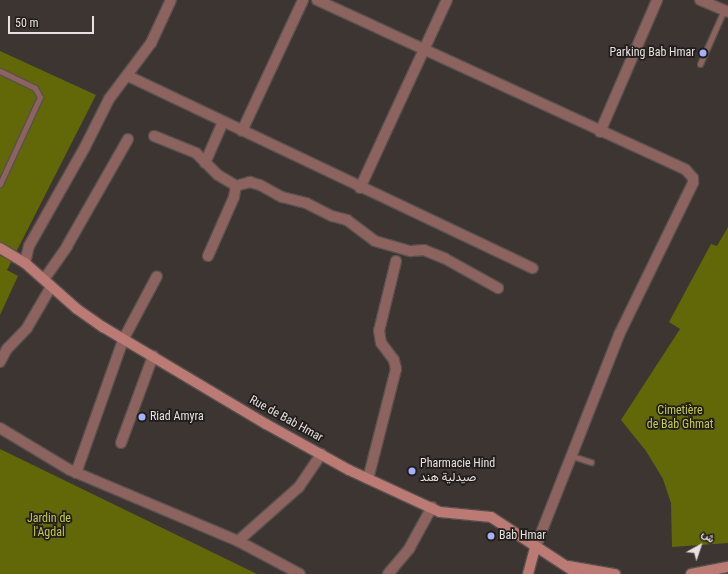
<!DOCTYPE html>
<html>
<head>
<meta charset="utf-8">
<style>
  body { margin:0 }
  #map { position:relative; width:728px; height:574px; overflow:hidden; background:#3d3532; font-family:"Roboto Condensed",Vazirmatn,sans-serif }
  div>[style] { position:absolute }
  .green>* { inset:0; background:#626807 }
  .roads { filter:drop-shadow(1px 0 #58514e) drop-shadow(-1px 0 #58514e) drop-shadow(0 1px #58514e) drop-shadow(0 -1px #58514e) }
  .lane>* { height:5px; margin:-2.5px; padding:0 2.5px; transform-origin:2.5px; border-radius:2.5px; background:#8d635f }
  .street>* { height:10px; margin:-5px; padding:0 5px; transform-origin:5px; border-radius:5px; background:#8d635f }
  .secondary>* { height:10px; margin:-5px; padding:0 5px; transform-origin:5px; border-radius:5px; background:#bc7a74 }
  .dots>* { width:11px; height:11px; translate:-50% -50%; box-sizing:border-box; border:2px solid #211d1c; border-radius:50% }
  span { translate:-50% -50%; white-space:nowrap; text-align:center; line-height:1.15; -webkit-text-stroke:3.5px #211d1c; paint-order:stroke }
  .poi-label { font-size:12px; color:#e7e1df }
  .right { translate:-100% -50%; text-align:right }
  .left { translate:0 -50%; text-align:left }
  .park-label { font-size:12px; color:#c2cb47 }
  .street-label { font-size:12px; color:#e7e1df }
  .north { position:absolute; left:680px; top:526px; width:40px; height:40px; -webkit-text-stroke:3px #211d1c; paint-order:stroke; rotate:40deg; font-size:11px; font-weight:700; line-height:16px; text-align:center; color:#e7e1df }
  .north::after { content:''; display:block; margin:auto; width:14px; height:18px; background:#e7e1df; clip-path:polygon(50% 0,100% 100%,50% 72%,0 100%) }
  .scale { position:absolute; left:8px; top:16px; width:86px; height:18px; box-sizing:border-box; border:2px solid #e7e1df; border-top:0; padding-left:5px; font-size:12px; line-height:14px; white-space:nowrap; color:#e7e1df; -webkit-text-stroke:3px #211d1c; paint-order:stroke }
</style>
</head>
<body>
<div id="map">
  <div class="green">
    <i style="clip-path:polygon(0 51px,96px 95px,7px 270px,18px 276px,0 315px)"></i>
    <i style="clip-path:polygon(728px 227px,728px 543px,672px 547px,671px 503px,663px 479px,646px 451px,621px 420px,680px 329px,669px 322px,711px 244px,717px 246px)"></i>
    <i style="clip-path:polygon(0 449px,257px 574px,0 574px)"></i>
  </div>
  <div class="roads">
    <div class="lane">
      <i style="left:700px;top:64px;width:59px;rotate:-66deg"></i>
      <i style="left:0;top:71px;width:39px;rotate:26deg"></i>
      <i style="left:35px;top:88px;width:10px;rotate:61deg"></i>
      <i style="left:40px;top:97px;width:96px;rotate:114.7deg"></i>
      <i style="left:572px;top:456px;width:20px;rotate:18deg"></i>
    </div>
    <div class="street">
      <i style="left:317px;top:0;width:406px;rotate:24.7deg"></i>
      <i style="left:686px;top:170px;width:11px;rotate:49deg"></i>
      <i style="left:693px;top:178px;width:5px;rotate:90deg"></i>
      <i style="left:693px;top:183px;width:169px;rotate:116deg"></i>
      <i style="left:619px;top:335px;width:229px;rotate:111.5deg"></i>
      <i style="left:700px;top:0;width:30px;rotate:23deg"></i>
      <i style="left:128px;top:76px;width:448px;rotate:25.4deg"></i>
      <i style="left:242px;top:131px;width:145px;rotate:-65deg"></i>
      <i style="left:600px;top:132px;width:144px;rotate:-66.6deg"></i>
      <i style="left:154px;top:136px;width:45px;rotate:22deg"></i>
      <i style="left:196px;top:153px;width:31px;rotate:45deg"></i>
      <i style="left:218px;top:175px;width:21px;rotate:31deg"></i>
      <i style="left:236px;top:186px;width:15px;rotate:-16deg"></i>
      <i style="left:250px;top:182px;width:10px;rotate:17deg"></i>
      <i style="left:260px;top:185px;width:25px;rotate:29deg"></i>
      <i style="left:282px;top:197px;width:25px;rotate:14deg"></i>
      <i style="left:306px;top:203px;width:29px;rotate:27deg"></i>
      <i style="left:332px;top:216px;width:16px;rotate:15deg"></i>
      <i style="left:347px;top:220px;width:35px;rotate:37deg"></i>
      <i style="left:375px;top:241px;width:37px;rotate:16deg"></i>
      <i style="left:411px;top:251px;width:13px;rotate:-4deg"></i>
      <i style="left:424px;top:250px;width:22px;rotate:22deg"></i>
      <i style="left:444px;top:258px;width:62px;rotate:29.1deg"></i>
      <i style="left:205px;top:163px;width:45px;rotate:-66.3deg"></i>
      <i style="left:360px;top:188px;width:207px;rotate:-65.2deg"></i>
      <i style="left:208px;top:256px;width:64px;rotate:-66.2deg"></i>
      <i style="left:234px;top:197px;width:11px;rotate:-80deg"></i>
      <i style="left:25px;top:263px;width:17px;rotate:-77deg"></i>
      <i style="left:29px;top:246px;width:114px;rotate:-60.5deg"></i>
      <i style="left:85px;top:147px;width:54px;rotate:-63.4deg"></i>
      <i style="left:109px;top:99px;width:70px;rotate:-53.1deg"></i>
      <i style="left:151px;top:43px;width:47px;rotate:-65.1deg"></i>
      <i style="left:45px;top:278px;width:39px;rotate:-55deg"></i>
      <i style="left:67px;top:246px;width:123px;rotate:-60.3deg"></i>
      <i style="left:0;top:362px;width:15px;rotate:-62deg"></i>
      <i style="left:7px;top:349px;width:29px;rotate:-46deg"></i>
      <i style="left:27px;top:328px;width:48px;rotate:-59.7deg"></i>
      <i style="left:0;top:428px;width:82px;rotate:31deg"></i>
      <i style="left:70px;top:470px;width:182px;rotate:22.9deg"></i>
      <i style="left:238px;top:541px;width:70px;rotate:28deg"></i>
      <i style="left:121px;top:443px;width:93px;rotate:-69.8deg"></i>
      <i style="left:76px;top:473px;width:141px;rotate:-70.5deg"></i>
      <i style="left:123px;top:340px;width:72px;rotate:-62deg"></i>
      <i style="left:368px;top:479px;width:114px;rotate:-75.7deg"></i>
      <i style="left:396px;top:369px;width:9px;rotate:-103deg"></i>
      <i style="left:394px;top:360px;width:21px;rotate:-127deg"></i>
      <i style="left:381px;top:343px;width:12px;rotate:-99deg"></i>
      <i style="left:379px;top:331px;width:72px;rotate:-76.3deg"></i>
      <i style="left:238px;top:541px;width:81px;rotate:-41.5deg"></i>
      <i style="left:299px;top:487px;width:40px;rotate:-56deg"></i>
      <i style="left:388px;top:574px;width:33px;rotate:-50deg"></i>
      <i style="left:409px;top:549px;width:48px;rotate:-61.3deg"></i>
    </div>
    <div class="secondary">
      <i style="left:0;top:248px;width:29px;rotate:31deg"></i>
      <i style="left:25px;top:263px;width:69px;rotate:41.5deg"></i>
      <i style="left:77px;top:309px;width:32px;rotate:35deg"></i>
      <i style="left:103px;top:327px;width:190px;rotate:30.8deg"></i>
      <i style="left:266px;top:424px;width:95px;rotate:29deg"></i>
      <i style="left:349px;top:470px;width:100px;rotate:24.8deg"></i>
      <i style="left:440px;top:512px;width:51px;rotate:5.6deg"></i>
      <i style="left:491px;top:517px;width:104px;rotate:33.2deg"></i>
      <i style="left:568px;top:566px;width:48px;rotate:9.7deg"></i>
      <i style="left:528px;top:574px;width:27px;rotate:-75deg"></i>
      <i style="left:691px;top:574px;width:38px;rotate:-11deg"></i>
    </div>
  </div>
  <div class="dots">
    <i style="left:703px;top:53px;background:#a4b2fc"></i>
    <i style="left:142px;top:417px;background:#a4b2fc"></i>
    <i style="left:412px;top:471px;background:#a4b2fc"></i>
    <i style="left:491px;top:536px;background:#a4b2fc"></i>
  </div>
  <div class="poi-label">
    <span class="right" style="left:695px;top:53px">Parking Bab Hmar</span>
    <span class="left" style="left:150px;top:417px">Riad Amyra</span>
    <span class="left" style="left:420px;top:471px">Pharmacie Hind<br>صيدلية هند</span>
    <span class="left" style="left:499px;top:536px">Bab Hmar</span>
  </div>
  <div class="park-label">
    <span style="left:680px;top:418px">Cimetière<br>de Bab Ghmat</span>
    <span style="left:49px;top:526px">Jardin de<br>l'Agdal</span>
  </div>
  <div class="street-label">
    <span style="left:286px;top:419px;rotate:29deg">Rue de Bab Hmar</span>
  </div>
  <div class="north">ش</div>
  <div class="scale">50 m</div>
</div>
</body>
</html>
